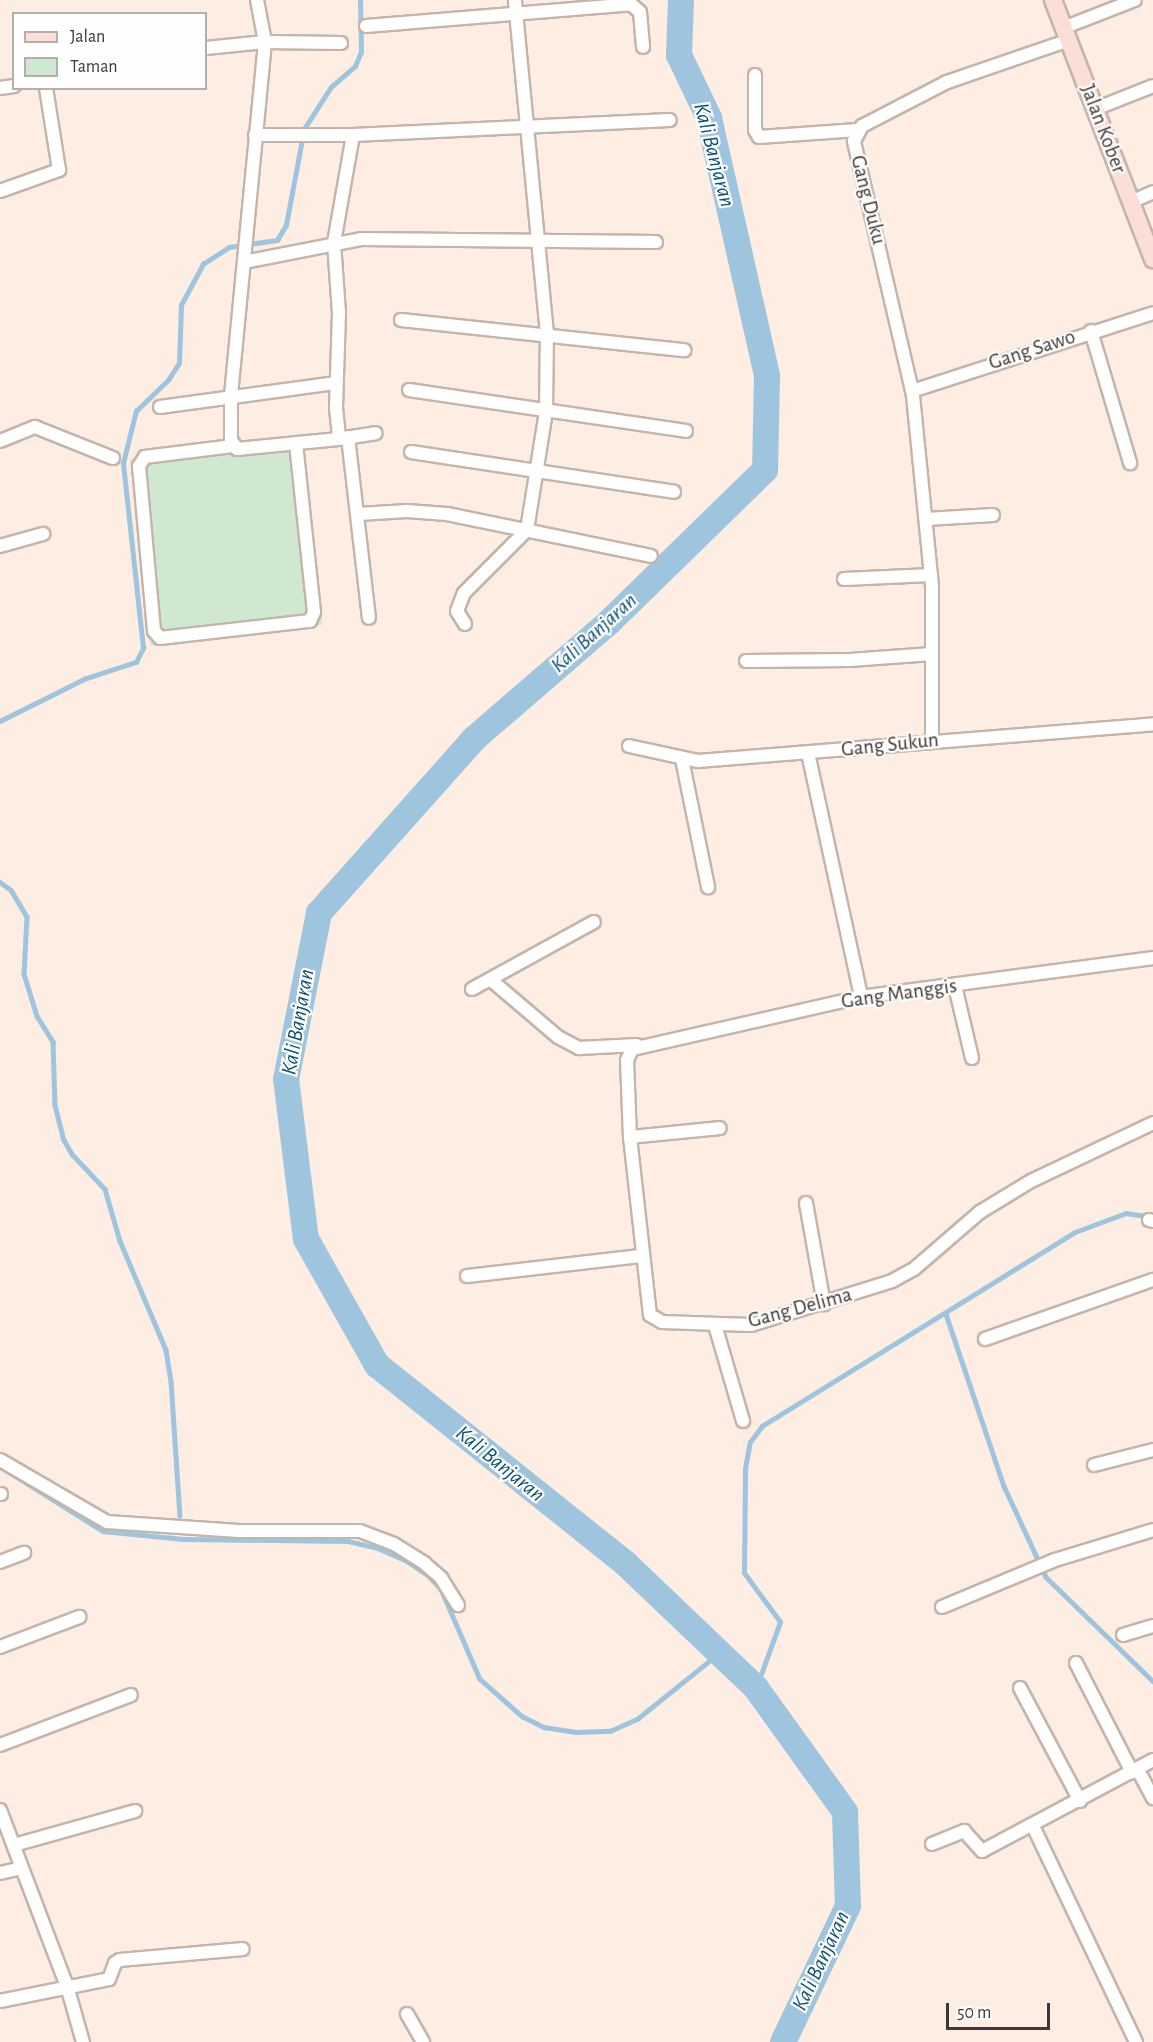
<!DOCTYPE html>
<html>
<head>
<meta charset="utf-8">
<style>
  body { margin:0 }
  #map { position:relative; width:1153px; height:2042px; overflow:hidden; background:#fdede3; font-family:"Alegreya Sans",sans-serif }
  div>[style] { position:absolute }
  .green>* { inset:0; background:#d1e8d0 }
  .stream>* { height:4.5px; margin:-2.25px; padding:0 2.25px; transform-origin:2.25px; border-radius:2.25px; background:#9ec5dd }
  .river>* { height:26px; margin:-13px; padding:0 13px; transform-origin:13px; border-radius:13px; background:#9ec5dd }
  .roads { filter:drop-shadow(2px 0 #c3b5ab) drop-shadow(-2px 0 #c3b5ab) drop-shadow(0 2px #c3b5ab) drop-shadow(0 -2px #c3b5ab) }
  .street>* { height:12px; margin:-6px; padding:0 6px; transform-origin:6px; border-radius:6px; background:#fff }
  .secondary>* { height:16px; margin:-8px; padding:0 8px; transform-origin:8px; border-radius:8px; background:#fbdfd6 }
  span { translate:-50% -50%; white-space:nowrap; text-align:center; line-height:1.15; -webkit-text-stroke:4.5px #fefefe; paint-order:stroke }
  .street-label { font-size:21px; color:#3f3935 }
  .water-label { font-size:22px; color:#095172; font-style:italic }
  .legend { position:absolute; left:12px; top:12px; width:195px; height:78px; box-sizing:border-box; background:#fefefe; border:2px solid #b2afae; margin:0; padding:8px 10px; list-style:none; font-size:18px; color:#3f3935 }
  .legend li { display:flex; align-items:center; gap:12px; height:30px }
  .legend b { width:30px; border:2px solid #b2afae }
  .scale { position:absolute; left:946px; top:2003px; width:104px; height:27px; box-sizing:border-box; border:3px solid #3f3935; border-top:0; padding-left:8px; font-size:18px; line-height:21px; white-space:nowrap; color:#3f3935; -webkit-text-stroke:4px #fefefe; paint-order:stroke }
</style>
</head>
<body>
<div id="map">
  <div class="green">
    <i style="clip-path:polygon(302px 444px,322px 625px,151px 646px,130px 460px)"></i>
  </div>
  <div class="stream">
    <i style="left:0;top:721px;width:94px;rotate:-26.6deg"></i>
    <i style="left:84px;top:679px;width:55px;rotate:-18.1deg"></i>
    <i style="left:136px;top:662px;width:16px;rotate:-63deg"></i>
    <i style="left:143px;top:648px;width:186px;rotate:-96.2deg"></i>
    <i style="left:123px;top:463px;width:54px;rotate:-76deg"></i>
    <i style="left:136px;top:411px;width:45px;rotate:-44.1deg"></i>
    <i style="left:168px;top:380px;width:20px;rotate:-57deg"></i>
    <i style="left:179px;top:363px;width:58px;rotate:-88deg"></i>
    <i style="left:181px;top:305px;width:47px;rotate:-61.8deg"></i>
    <i style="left:203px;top:264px;width:31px;rotate:-33deg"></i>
    <i style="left:229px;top:247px;width:49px;rotate:-8.3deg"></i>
    <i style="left:277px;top:240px;width:17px;rotate:-59deg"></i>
    <i style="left:286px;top:225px;width:98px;rotate:-79.4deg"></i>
    <i style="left:304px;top:129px;width:50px;rotate:-57.3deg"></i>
    <i style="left:331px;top:87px;width:32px;rotate:-41deg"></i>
    <i style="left:355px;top:66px;width:15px;rotate:-67deg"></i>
    <i style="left:361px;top:52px;width:52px;rotate:-91.1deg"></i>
    <i style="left:0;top:882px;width:14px;rotate:36deg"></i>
    <i style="left:11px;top:890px;width:31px;rotate:59deg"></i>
    <i style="left:27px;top:917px;width:57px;rotate:93deg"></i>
    <i style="left:24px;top:974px;width:44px;rotate:72.8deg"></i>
    <i style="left:37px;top:1016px;width:31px;rotate:58deg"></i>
    <i style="left:53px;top:1042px;width:63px;rotate:88.2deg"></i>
    <i style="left:55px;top:1105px;width:36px;rotate:76deg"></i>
    <i style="left:64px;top:1140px;width:16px;rotate:60deg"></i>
    <i style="left:72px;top:1154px;width:48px;rotate:46.7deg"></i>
    <i style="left:105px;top:1189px;width:54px;rotate:73.9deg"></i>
    <i style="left:120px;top:1241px;width:118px;rotate:67.1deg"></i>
    <i style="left:166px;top:1350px;width:31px;rotate:81deg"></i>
    <i style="left:171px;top:1381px;width:135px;rotate:86.2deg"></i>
    <i style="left:946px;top:1314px;width:182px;rotate:71.4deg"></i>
    <i style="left:1004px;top:1486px;width:100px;rotate:65.2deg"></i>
    <i style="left:1046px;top:1577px;width:149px;rotate:44.2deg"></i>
    <i style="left:6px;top:1470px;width:115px;rotate:32.2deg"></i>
    <i style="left:103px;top:1531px;width:80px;rotate:5.7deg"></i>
    <i style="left:183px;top:1539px;width:165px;rotate:0.7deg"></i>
    <i style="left:348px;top:1541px;width:31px;rotate:13deg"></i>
    <i style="left:378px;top:1548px;width:32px;rotate:24deg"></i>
    <i style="left:407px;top:1561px;width:25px;rotate:34deg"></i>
    <i style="left:428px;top:1575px;width:19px;rotate:47deg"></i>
    <i style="left:441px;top:1589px;width:98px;rotate:66.6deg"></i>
    <i style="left:480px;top:1679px;width:56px;rotate:41.4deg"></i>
    <i style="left:522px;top:1716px;width:25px;rotate:27deg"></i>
    <i style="left:544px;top:1727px;width:32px;rotate:9deg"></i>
    <i style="left:576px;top:1732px;width:34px;rotate:-2deg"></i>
    <i style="left:610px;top:1731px;width:30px;rotate:-24deg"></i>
    <i style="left:637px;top:1719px;width:105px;rotate:-38.8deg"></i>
    <i style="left:756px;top:1688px;width:70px;rotate:-70deg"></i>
    <i style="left:780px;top:1622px;width:61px;rotate:-126.3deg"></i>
    <i style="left:744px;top:1573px;width:104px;rotate:-89.4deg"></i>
    <i style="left:745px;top:1469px;width:27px;rotate:-80deg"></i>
    <i style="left:750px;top:1442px;width:20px;rotate:-53deg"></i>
    <i style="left:762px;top:1426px;width:368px;rotate:-31.8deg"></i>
    <i style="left:1075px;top:1232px;width:54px;rotate:-20.4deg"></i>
    <i style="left:1126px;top:1213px;width:24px;rotate:9deg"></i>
  </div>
  <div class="river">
    <i style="left:681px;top:0;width:55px;rotate:92.1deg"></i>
    <i style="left:679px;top:55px;width:70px;rotate:64.5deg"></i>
    <i style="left:709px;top:118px;width:264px;rotate:77.3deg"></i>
    <i style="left:767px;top:376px;width:94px;rotate:91.2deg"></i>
    <i style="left:765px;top:470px;width:221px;rotate:135.7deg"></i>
    <i style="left:607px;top:624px;width:176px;rotate:139.2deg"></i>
    <i style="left:474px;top:739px;width:233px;rotate:131.7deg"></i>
    <i style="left:319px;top:913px;width:169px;rotate:101.2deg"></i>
    <i style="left:286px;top:1079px;width:161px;rotate:82.9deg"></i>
    <i style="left:306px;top:1239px;width:145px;rotate:60.6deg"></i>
    <i style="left:377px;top:1365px;width:319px;rotate:38.6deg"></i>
    <i style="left:626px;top:1564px;width:180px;rotate:43.6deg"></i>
    <i style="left:756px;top:1688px;width:153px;rotate:54.3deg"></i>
    <i style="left:845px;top:1812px;width:94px;rotate:88.2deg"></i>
    <i style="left:848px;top:1906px;width:151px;rotate:115.5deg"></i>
  </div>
  <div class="roads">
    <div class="street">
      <i style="left:257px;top:0;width:43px;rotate:79.2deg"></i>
      <i style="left:265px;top:42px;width:355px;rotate:95.5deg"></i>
      <i style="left:231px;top:395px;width:45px;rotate:90deg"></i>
      <i style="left:231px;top:440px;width:11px;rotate:56deg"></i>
      <i style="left:237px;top:449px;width:102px;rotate:-5.6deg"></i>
      <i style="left:366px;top:26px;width:266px;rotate:-4.7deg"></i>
      <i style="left:631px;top:4px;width:12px;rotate:42deg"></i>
      <i style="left:640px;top:12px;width:35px;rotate:85deg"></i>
      <i style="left:1063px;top:28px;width:77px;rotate:-21.3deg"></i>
      <i style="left:206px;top:48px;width:59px;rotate:-5.8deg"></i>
      <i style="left:265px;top:42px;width:76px;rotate:0.8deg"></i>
      <i style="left:755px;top:75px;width:55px;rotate:90deg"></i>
      <i style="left:755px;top:130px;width:8px;rotate:60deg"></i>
      <i style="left:759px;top:137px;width:99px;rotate:-4deg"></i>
      <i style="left:0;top:88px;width:14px;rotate:-8deg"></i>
      <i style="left:1095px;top:109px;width:62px;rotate:-21.6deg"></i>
      <i style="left:255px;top:135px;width:98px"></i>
      <i style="left:353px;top:135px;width:317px;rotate:-2.7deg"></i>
      <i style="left:353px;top:135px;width:110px;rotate:100deg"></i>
      <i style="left:334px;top:243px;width:69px;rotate:85.9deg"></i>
      <i style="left:339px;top:312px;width:96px;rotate:91.8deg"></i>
      <i style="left:336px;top:408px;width:31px;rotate:84deg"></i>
      <i style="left:339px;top:439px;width:37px;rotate:-9deg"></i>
      <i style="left:0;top:191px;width:63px;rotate:-19.6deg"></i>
      <i style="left:59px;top:170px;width:83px;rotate:-99deg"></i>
      <i style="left:1131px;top:202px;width:24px;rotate:-24deg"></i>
      <i style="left:244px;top:262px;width:119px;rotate:-11.1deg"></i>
      <i style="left:361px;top:239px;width:295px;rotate:0.6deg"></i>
      <i style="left:401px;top:320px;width:285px;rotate:6.1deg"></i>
      <i style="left:1091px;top:331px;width:138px;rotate:73.5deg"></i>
      <i style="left:409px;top:390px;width:280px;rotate:8.4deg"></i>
      <i style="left:912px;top:391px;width:253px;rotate:-17.9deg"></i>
      <i style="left:160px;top:407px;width:178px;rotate:-7.8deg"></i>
      <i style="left:348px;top:437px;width:182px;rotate:83.4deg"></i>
      <i style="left:0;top:441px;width:38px;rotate:-22deg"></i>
      <i style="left:35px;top:427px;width:84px;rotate:21.7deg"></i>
      <i style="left:233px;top:446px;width:89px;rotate:172.9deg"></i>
      <i style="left:145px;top:457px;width:11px;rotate:124deg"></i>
      <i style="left:139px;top:466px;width:166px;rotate:84.8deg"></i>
      <i style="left:154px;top:631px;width:9px;rotate:49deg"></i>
      <i style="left:160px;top:638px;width:151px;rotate:-6.5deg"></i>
      <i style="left:310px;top:621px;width:10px;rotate:-66deg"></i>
      <i style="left:314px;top:612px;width:170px;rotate:-96.1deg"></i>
      <i style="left:411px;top:452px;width:266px;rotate:8.6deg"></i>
      <i style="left:359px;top:514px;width:48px;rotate:-3.6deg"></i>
      <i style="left:407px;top:511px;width:40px;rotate:4.3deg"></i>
      <i style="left:447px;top:514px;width:208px;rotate:11.6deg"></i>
      <i style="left:926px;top:519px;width:67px;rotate:-3.4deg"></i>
      <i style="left:0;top:546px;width:45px;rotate:-15.6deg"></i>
      <i style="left:844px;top:579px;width:87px;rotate:-2.6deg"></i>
      <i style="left:465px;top:624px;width:15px;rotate:-122deg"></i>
      <i style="left:457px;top:611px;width:19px;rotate:-69deg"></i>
      <i style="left:464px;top:593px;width:89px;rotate:-45deg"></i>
      <i style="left:527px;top:530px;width:121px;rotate:-80.9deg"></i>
      <i style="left:546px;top:411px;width:77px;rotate:-89.3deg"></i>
      <i style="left:547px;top:334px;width:336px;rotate:-95.5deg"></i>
      <i style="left:746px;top:661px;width:104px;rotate:-0.6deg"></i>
      <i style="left:850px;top:660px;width:82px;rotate:-4.2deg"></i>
      <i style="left:932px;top:741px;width:155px;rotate:-90deg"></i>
      <i style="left:932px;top:586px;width:192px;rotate:-95.7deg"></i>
      <i style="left:913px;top:395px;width:261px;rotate:-103.1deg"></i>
      <i style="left:854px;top:141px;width:17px;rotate:-62deg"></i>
      <i style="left:862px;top:126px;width:96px;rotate:-27.4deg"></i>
      <i style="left:947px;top:82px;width:129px;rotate:-19deg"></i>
      <i style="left:629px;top:746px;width:71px;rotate:12.3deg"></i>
      <i style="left:698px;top:761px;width:457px;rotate:-4.6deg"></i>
      <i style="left:808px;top:753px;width:250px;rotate:77.7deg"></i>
      <i style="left:682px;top:759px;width:131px;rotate:78.5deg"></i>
      <i style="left:1153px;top:958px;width:295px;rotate:172.4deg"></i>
      <i style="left:861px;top:997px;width:235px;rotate:167.2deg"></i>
      <i style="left:632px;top:1049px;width:12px;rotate:114deg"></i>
      <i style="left:627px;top:1060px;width:77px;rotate:87.8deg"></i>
      <i style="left:630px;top:1137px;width:179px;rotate:83.6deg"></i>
      <i style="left:650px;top:1315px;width:14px;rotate:30deg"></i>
      <i style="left:662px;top:1322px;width:89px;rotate:1.9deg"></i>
      <i style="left:751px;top:1325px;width:148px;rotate:-17.3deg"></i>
      <i style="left:892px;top:1281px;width:25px;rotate:-29deg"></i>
      <i style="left:914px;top:1269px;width:87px;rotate:-40.8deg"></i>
      <i style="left:980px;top:1212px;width:60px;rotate:-31.3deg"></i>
      <i style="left:1031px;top:1181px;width:135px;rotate:-25.4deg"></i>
      <i style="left:491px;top:980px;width:88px;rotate:40.4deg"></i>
      <i style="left:558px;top:1037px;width:24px;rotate:28deg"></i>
      <i style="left:579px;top:1048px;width:58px;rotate:-3deg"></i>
      <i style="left:955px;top:986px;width:74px;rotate:76.7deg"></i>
      <i style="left:472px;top:989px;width:139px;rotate:-28.8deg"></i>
      <i style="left:630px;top:1137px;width:90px;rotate:-5.7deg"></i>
      <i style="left:806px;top:1203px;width:103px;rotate:79.9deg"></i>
      <i style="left:1149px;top:1220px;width:4px;rotate:14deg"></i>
      <i style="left:467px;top:1276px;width:175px;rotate:-6.6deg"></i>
      <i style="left:715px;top:1325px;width:100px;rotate:73.7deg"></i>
      <i style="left:985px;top:1339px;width:178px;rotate:-19.4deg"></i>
      <i style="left:0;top:1460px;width:124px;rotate:30.1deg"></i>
      <i style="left:107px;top:1522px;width:132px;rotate:3.9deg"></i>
      <i style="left:239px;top:1531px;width:121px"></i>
      <i style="left:360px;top:1531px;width:36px;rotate:21deg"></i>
      <i style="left:394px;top:1544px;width:36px;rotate:32deg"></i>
      <i style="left:424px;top:1563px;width:23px;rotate:41deg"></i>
      <i style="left:441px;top:1578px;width:32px;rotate:58deg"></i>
      <i style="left:1094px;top:1465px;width:61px;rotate:-14.3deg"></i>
      <i style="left:0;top:1494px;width:1px"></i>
      <i style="left:0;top:1562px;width:26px;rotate:-21deg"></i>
      <i style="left:942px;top:1607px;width:122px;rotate:-22.6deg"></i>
      <i style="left:1055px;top:1560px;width:102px;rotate:-17deg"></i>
      <i style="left:1123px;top:1635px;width:31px;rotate:-17deg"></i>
      <i style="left:0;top:1647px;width:85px;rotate:-20.8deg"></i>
      <i style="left:1076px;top:1663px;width:123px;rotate:62.8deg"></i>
      <i style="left:1020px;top:1688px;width:128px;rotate:62deg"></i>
      <i style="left:0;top:1745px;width:140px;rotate:-20.9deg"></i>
      <i style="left:1138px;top:1770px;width:32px;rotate:62deg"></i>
      <i style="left:0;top:1810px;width:188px;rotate:69.2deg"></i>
      <i style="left:67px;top:1986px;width:58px;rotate:74.1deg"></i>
      <i style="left:1033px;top:1826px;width:239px;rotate:64.5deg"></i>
      <i style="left:932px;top:1844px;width:35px;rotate:-22deg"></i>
      <i style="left:964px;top:1831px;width:27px;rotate:48deg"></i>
      <i style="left:982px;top:1851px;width:194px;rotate:-28deg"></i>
      <i style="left:14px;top:1845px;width:126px;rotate:-15.7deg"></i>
      <i style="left:0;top:1873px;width:22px;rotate:-13deg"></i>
      <i style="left:0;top:2001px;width:111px;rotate:-11.4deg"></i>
      <i style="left:109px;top:1979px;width:17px;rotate:-69deg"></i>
      <i style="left:115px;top:1963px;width:6px;rotate:-31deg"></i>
      <i style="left:120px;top:1960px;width:123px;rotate:-5.1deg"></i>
      <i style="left:407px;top:2014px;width:32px;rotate:60deg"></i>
    </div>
    <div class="secondary">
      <i style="left:1053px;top:0;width:278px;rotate:68.9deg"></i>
    </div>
  </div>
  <div class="street-label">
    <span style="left:1103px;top:129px;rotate:69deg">Jalan Kober</span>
    <span style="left:868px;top:200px;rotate:76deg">Gang Duku</span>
    <span style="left:1032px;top:350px;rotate:-18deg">Gang Sawo</span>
    <span style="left:890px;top:745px;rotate:-6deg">Gang Sukun</span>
    <span style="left:899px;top:994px;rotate:-8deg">Gang Manggis</span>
    <span style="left:800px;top:1308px;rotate:-15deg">Gang Delima</span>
  </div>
  <div class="water-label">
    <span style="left:714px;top:155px;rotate:75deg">Kali Banjaran</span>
    <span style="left:594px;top:633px;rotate:-42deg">Kali Banjaran</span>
    <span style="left:298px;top:1022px;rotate:-80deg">Kali Banjaran</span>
    <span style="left:500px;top:1464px;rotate:39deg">Kali Banjaran</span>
    <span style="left:821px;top:1961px;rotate:-65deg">Kali Banjaran</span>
  </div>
  <ul class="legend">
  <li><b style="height:8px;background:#fbdfd6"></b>Jalan</li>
  <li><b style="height:16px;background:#d1e8d0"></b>Taman</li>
  </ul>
  <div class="scale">50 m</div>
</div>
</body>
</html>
